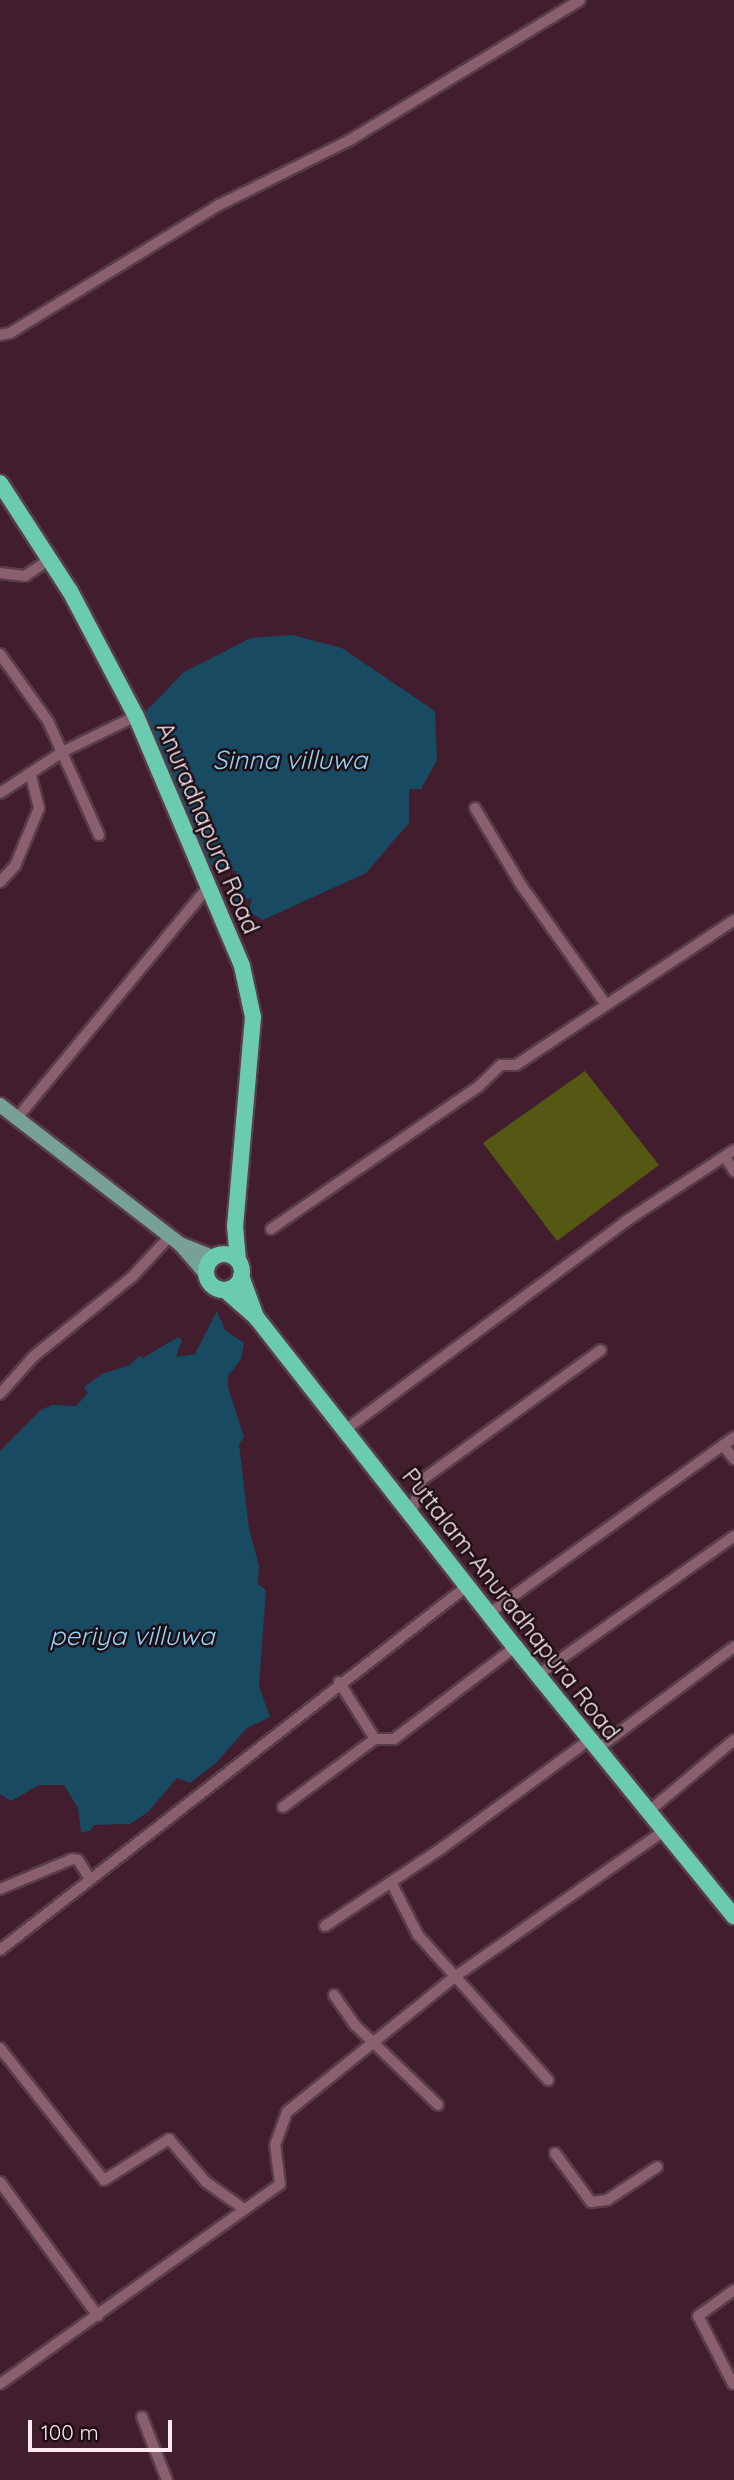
<!DOCTYPE html>
<html>
<head>
<meta charset="utf-8">
<style>
  body { margin:0 }
  #map { position:relative; width:734px; height:2480px; overflow:hidden; background:#411d2d; font-family:Quicksand,sans-serif }
  div>[style] { position:absolute }
  .green>* { inset:0; background:#545813 }
  .water>* { inset:0; background:#184a62 }
  .roads { filter:drop-shadow(2px 0 #593c4a) drop-shadow(-2px 0 #593c4a) drop-shadow(0 2px #593c4a) drop-shadow(0 -2px #593c4a) }
  .minor>* { height:10px; margin:-5px; padding:0 5px; transform-origin:5px; border-radius:5px; background:#8a6071 }
  .major>* { height:14px; margin:-7px; padding:0 7px; transform-origin:7px; border-radius:7px; background:#77a097 }
  .highway>* { height:16px; margin:-8px; padding:0 8px; transform-origin:8px; border-radius:8px; background:#6bcbb0 }
  .highway>.ring { margin:-8px; padding:0; box-sizing:content-box; background:none; border:16px solid #6bcbb0; border-radius:50% }
  span { translate:-50% -50%; white-space:nowrap; text-align:center; line-height:1.15; -webkit-text-stroke:5px #1d0e14; paint-order:stroke }
  .street-label { font-size:24px; color:#fce8f0 }
  .water-label { font-size:26px; color:#91d3f7; font-style:italic }
  .scale { position:absolute; left:28px; top:2420px; width:144px; height:32px; box-sizing:border-box; border:4px solid #fce8f0; border-top:0; padding-left:9px; font-size:21px; line-height:24px; white-space:nowrap; color:#fce8f0; -webkit-text-stroke:5px #1d0e14; paint-order:stroke }
</style>
</head>
<body>
<div id="map">
  <div class="green">
    <i style="clip-path:polygon(585px 1071px,659px 1165px,557px 1241px,483px 1143px)"></i>
  </div>
  <div class="water">
    <i style="clip-path:polygon(292px 635px,342px 648px,435px 711px,437px 760px,421px 789px,409px 789px,409px 823px,366px 873px,263px 920px,248px 911px,252px 898px,235px 902px,231px 885px,237px 871px,215px 869px,200px 853px,140px 717px,184px 672px,251px 638px)"></i>
    <i style="clip-path:polygon(217px 1311px,225px 1330px,244px 1343px,241px 1359px,228px 1376px,228px 1387px,244px 1437px,239px 1444px,249px 1529px,259px 1565px,258px 1584px,266px 1590px,259px 1686px,270px 1717px,247px 1728px,216px 1763px,190px 1783px,177px 1778px,148px 1812px,130px 1824px,94px 1825px,90px 1831px,81px 1832px,78px 1808px,64px 1785px,39px 1785px,11px 1801px,0 1794px,0 1451px,41px 1410px,52px 1405px,76px 1406px,88px 1393px,84px 1387px,102px 1374px,130px 1365px,139px 1356px,143px 1358px,178px 1337px,182px 1340px,176px 1357px,195px 1354px)"></i>
  </div>
  <div class="roads">
    <div class="minor">
      <i style="left:0;top:335px;width:10px;rotate:-11deg"></i>
      <i style="left:10px;top:333px;width:245px;rotate:-31.5deg"></i>
      <i style="left:219px;top:205px;width:146px;rotate:-26.4deg"></i>
      <i style="left:350px;top:140px;width:269px;rotate:-31.3deg"></i>
      <i style="left:0;top:573px;width:25px;rotate:7deg"></i>
      <i style="left:25px;top:576px;width:30px;rotate:-34deg"></i>
      <i style="left:0;top:654px;width:82px;rotate:54.4deg"></i>
      <i style="left:48px;top:721px;width:125px;rotate:65.9deg"></i>
      <i style="left:0;top:793px;width:77px;rotate:-33.3deg"></i>
      <i style="left:64px;top:751px;width:80px;rotate:-25.9deg"></i>
      <i style="left:475px;top:808px;width:90px;rotate:59.1deg"></i>
      <i style="left:521px;top:885px;width:145px;rotate:54.6deg"></i>
      <i style="left:0;top:882px;width:22px;rotate:-47deg"></i>
      <i style="left:15px;top:866px;width:63px;rotate:-67.5deg"></i>
      <i style="left:39px;top:808px;width:36px;rotate:-104deg"></i>
      <i style="left:17px;top:1118px;width:300px;rotate:-50.4deg"></i>
      <i style="left:725px;top:1157px;width:17px;rotate:57deg"></i>
      <i style="left:271px;top:1229px;width:252px;rotate:-34.5deg"></i>
      <i style="left:479px;top:1086px;width:30px;rotate:-44deg"></i>
      <i style="left:501px;top:1065px;width:15px"></i>
      <i style="left:516px;top:1065px;width:262px;rotate:-33.6deg"></i>
      <i style="left:0;top:1394px;width:51px;rotate:-48.2deg"></i>
      <i style="left:34px;top:1356px;width:126px;rotate:-38.9deg"></i>
      <i style="left:132px;top:1277px;width:56px;rotate:-47.2deg"></i>
      <i style="left:345px;top:1430px;width:350px;rotate:-36.6deg"></i>
      <i style="left:626px;top:1221px;width:129px;rotate:-33.3deg"></i>
      <i style="left:723px;top:1445px;width:18px;rotate:52deg"></i>
      <i style="left:411px;top:1515px;width:37px;rotate:-73deg"></i>
      <i style="left:422px;top:1480px;width:221px;rotate:-36deg"></i>
      <i style="left:488px;top:1614px;width:303px;rotate:-35.7deg"></i>
      <i style="left:538px;top:1675px;width:240px;rotate:-35.3deg"></i>
      <i style="left:339px;top:1682px;width:67px;rotate:57.7deg"></i>
      <i style="left:375px;top:1739px;width:19px"></i>
      <i style="left:394px;top:1739px;width:152px;rotate:-37.2deg"></i>
      <i style="left:597px;top:1749px;width:171px;rotate:-36.7deg"></i>
      <i style="left:283px;top:1807px;width:114px;rotate:-36.5deg"></i>
      <i style="left:648px;top:1812px;width:112px;rotate:-39.9deg"></i>
      <i style="left:391px;top:1882px;width:59px;rotate:63deg"></i>
      <i style="left:418px;top:1935px;width:195px;rotate:48.1deg"></i>
      <i style="left:0;top:1889px;width:78px;rotate:-22.6deg"></i>
      <i style="left:72px;top:1859px;width:6px;rotate:9deg"></i>
      <i style="left:78px;top:1860px;width:22px;rotate:58deg"></i>
      <i style="left:325px;top:1926px;width:141px;rotate:-33.7deg"></i>
      <i style="left:442px;top:1848px;width:182px;rotate:-36.3deg"></i>
      <i style="left:0;top:1950px;width:591px;rotate:-37.92deg"></i>
      <i style="left:334px;top:1995px;width:37px;rotate:55deg"></i>
      <i style="left:355px;top:2025px;width:115px;rotate:43.9deg"></i>
      <i style="left:0;top:2048px;width:168px;rotate:51.8deg"></i>
      <i style="left:104px;top:2180px;width:77px;rotate:-32.2deg"></i>
      <i style="left:169px;top:2139px;width:57px;rotate:49.3deg"></i>
      <i style="left:206px;top:2182px;width:47px;rotate:35.4deg"></i>
      <i style="left:555px;top:2153px;width:61px;rotate:53.7deg"></i>
      <i style="left:591px;top:2202px;width:16px;rotate:-7deg"></i>
      <i style="left:607px;top:2200px;width:60px;rotate:-33.4deg"></i>
      <i style="left:0;top:2182px;width:166px;rotate:53.8deg"></i>
      <i style="left:0;top:2384px;width:344px;rotate:-35.5deg"></i>
      <i style="left:280px;top:2184px;width:39px;rotate:-97deg"></i>
      <i style="left:275px;top:2145px;width:35px;rotate:-70deg"></i>
      <i style="left:287px;top:2112px;width:213px;rotate:-38.9deg"></i>
      <i style="left:453px;top:1978px;width:257px;rotate:-34.9deg"></i>
      <i style="left:733px;top:2384px;width:76px;rotate:-117.2deg"></i>
      <i style="left:698px;top:2316px;width:44px;rotate:-35.8deg"></i>
      <i style="left:142px;top:2417px;width:68px;rotate:68.4deg"></i>
    </div>
    <div class="major">
      <i style="left:0;top:1105px;width:227px;rotate:37.7deg"></i>
      <i style="left:180px;top:1244px;width:38px;rotate:49deg"></i>
      <i style="left:180px;top:1244px;width:35px;rotate:22deg"></i>
    </div>
    <div class="highway">
      <i style="left:0;top:483px;width:129px;rotate:57.1deg"></i>
      <i style="left:70px;top:591px;width:141px;rotate:62.2deg"></i>
      <i style="left:136px;top:716px;width:272px;rotate:67deg"></i>
      <i style="left:242px;top:966px;width:52px;rotate:77.8deg"></i>
      <i style="left:253px;top:1017px;width:210px;rotate:94.9deg"></i>
      <i style="left:235px;top:1226px;width:34px;rotate:85deg"></i>
      <i class="ring" style="left:206px;top:1254px;width:20px;height:20px"></i>
      <i style="left:241px;top:1276px;width:44px;rotate:69.9deg"></i>
      <i style="left:225px;top:1290px;width:41px;rotate:41.1deg"></i>
      <i style="left:256px;top:1317px;width:420px;rotate:51.9deg"></i>
      <i style="left:515px;top:1647px;width:347px;rotate:50.9deg"></i>
    </div>
  </div>
  <div class="street-label">
    <span style="left:208px;top:828px;rotate:67deg">Anuradhapura Road</span>
    <span style="left:511px;top:1604px;rotate:52deg">Puttalam-Anuradhapura Road</span>
  </div>
  <div class="water-label">
    <span style="left:290px;top:760px">Sinna villuwa</span>
    <span style="left:132px;top:1636px">periya villuwa</span>
  </div>
  <div class="scale">100 m</div>
</div>
</body>
</html>
